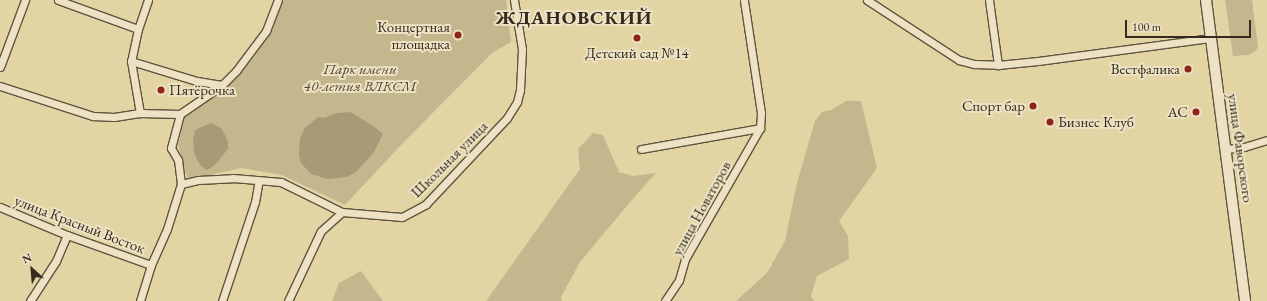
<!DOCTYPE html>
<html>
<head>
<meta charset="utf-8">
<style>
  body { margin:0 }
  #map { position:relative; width:1267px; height:301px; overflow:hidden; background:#e3d4a4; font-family:"EB Garamond",serif }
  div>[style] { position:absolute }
  .green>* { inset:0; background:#c5b78d }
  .water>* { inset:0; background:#a89a76 }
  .roads { filter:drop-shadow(1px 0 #605440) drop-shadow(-1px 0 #605440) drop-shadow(0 1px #605440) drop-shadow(0 -1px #605440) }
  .street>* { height:7px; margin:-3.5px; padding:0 3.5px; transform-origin:3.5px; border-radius:3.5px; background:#ede3c4 }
  .secondary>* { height:10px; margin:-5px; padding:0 5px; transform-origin:5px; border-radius:5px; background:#ede3c4 }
  .dots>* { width:11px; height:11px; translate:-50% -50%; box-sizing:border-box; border:2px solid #ede3c4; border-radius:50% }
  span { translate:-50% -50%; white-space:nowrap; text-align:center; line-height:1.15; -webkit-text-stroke:4px #ede3c4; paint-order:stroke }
  .poi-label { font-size:15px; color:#342a1e }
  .right { translate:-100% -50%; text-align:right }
  .left { translate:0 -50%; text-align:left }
  .park-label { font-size:15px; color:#514634; font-style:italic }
  .street-label { font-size:15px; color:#342a1e }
  .district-label { font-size:19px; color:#342a1e; font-weight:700; letter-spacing:1px }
  .north { position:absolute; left:12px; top:249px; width:40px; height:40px; -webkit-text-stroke:3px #ede3c4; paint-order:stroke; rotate:334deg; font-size:11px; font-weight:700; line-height:16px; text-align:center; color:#342a1e }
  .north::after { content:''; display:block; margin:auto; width:14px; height:18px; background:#342a1e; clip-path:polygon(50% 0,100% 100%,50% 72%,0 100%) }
  .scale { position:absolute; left:1125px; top:20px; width:126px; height:18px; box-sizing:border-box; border:2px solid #342a1e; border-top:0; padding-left:5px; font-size:12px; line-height:14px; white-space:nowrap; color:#342a1e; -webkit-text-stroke:3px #ede3c4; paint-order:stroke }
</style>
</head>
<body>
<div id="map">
  <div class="green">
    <i style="clip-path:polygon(282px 0,506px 0,511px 42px,491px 54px,400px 146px,345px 205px,282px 175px,241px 168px,188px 180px,178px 145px,185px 116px,242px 72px,258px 51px,270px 32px)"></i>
    <i style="clip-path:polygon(1225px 0,1252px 0,1258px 47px,1256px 51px,1248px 55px,1233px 56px)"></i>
    <i style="clip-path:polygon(846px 101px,861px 101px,877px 168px,839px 221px,848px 236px,849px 259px,817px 276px,811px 296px,814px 301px,736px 301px,767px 273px,785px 241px,797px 183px,815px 121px,822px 112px,831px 110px)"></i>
    <i style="clip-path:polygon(593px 133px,603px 135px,619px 172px,633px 176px,656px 173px,637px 194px,580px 262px,561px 297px,562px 301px,486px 301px,580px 169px,578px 149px)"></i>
    <i style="clip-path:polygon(361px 271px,383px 301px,332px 301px,339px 283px)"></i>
  </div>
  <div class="water">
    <i style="clip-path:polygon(350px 112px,372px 125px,383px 134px,374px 152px,356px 172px,347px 177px,327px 179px,311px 174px,301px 163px,299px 156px,300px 138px,305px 128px,318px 117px,324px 118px,337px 113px)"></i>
    <i style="clip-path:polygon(211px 123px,221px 128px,224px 133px,228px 142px,228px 149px,214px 166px,207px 170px,201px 166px,197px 160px,194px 152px,193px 140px,195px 130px)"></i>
  </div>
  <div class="roads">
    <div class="street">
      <i style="left:58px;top:0;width:85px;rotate:19.9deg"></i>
      <i style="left:148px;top:0;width:31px;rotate:109deg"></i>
      <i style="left:138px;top:29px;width:33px;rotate:102deg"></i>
      <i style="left:131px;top:61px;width:69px;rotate:16.9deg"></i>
      <i style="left:197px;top:81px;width:25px;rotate:9deg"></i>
      <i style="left:867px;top:0;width:110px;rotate:33.1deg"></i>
      <i style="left:959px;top:60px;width:16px;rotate:15deg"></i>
      <i style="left:974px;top:64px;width:24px;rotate:2deg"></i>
      <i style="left:998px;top:65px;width:40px;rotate:-5.7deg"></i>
      <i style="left:1038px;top:61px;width:175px;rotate:-7.6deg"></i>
      <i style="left:989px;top:0;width:66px;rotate:82.1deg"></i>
      <i style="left:131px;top:61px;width:53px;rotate:80.2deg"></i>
      <i style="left:0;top:67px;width:72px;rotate:-69.5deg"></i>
      <i style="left:0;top:86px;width:98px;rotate:17.9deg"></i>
      <i style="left:93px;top:116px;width:21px;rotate:3deg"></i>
      <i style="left:114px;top:117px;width:26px;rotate:-9deg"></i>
      <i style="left:140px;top:113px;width:40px;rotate:1.4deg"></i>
      <i style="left:180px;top:114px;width:51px;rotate:-34.6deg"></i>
      <i style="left:222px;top:85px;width:20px;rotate:-45deg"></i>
      <i style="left:236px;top:71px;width:50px;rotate:-53.1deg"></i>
      <i style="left:266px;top:31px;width:33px;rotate:-69deg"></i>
      <i style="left:641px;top:149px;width:121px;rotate:-10deg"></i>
      <i style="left:1226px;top:149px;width:18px;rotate:-6deg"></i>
      <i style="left:1244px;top:147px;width:24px;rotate:-17deg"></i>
      <i style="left:181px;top:184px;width:17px;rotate:-13deg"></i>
      <i style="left:198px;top:180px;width:35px;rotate:-3deg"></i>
      <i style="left:233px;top:178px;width:48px;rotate:4.8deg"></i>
      <i style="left:281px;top:182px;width:68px;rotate:26.2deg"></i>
      <i style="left:0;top:207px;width:73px;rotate:22.7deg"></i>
      <i style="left:67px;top:235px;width:89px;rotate:19.7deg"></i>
      <i style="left:30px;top:301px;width:48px;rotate:-57deg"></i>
      <i style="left:56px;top:261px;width:28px;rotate:-67deg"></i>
      <i style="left:140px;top:301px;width:38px;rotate:-73deg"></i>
      <i style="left:151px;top:265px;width:39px;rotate:-66deg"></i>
      <i style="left:167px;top:229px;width:47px;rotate:-72.7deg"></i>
      <i style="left:181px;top:184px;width:24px;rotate:-97deg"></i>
      <i style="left:178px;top:160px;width:14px;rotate:-120deg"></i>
      <i style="left:171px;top:148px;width:35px;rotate:-75deg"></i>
      <i style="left:222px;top:301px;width:104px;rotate:-71.6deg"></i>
      <i style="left:255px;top:202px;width:22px;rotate:-80deg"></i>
      <i style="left:288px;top:301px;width:77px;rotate:-64.8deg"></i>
      <i style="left:321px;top:231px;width:28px;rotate:-42deg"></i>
      <i style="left:342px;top:212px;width:60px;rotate:4.8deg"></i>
      <i style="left:402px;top:217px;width:27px;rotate:-28deg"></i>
      <i style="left:426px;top:204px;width:118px;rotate:-46.7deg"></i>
      <i style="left:507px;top:118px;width:19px;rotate:-58deg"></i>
      <i style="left:517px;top:102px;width:12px;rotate:-76deg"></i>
      <i style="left:520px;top:90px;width:41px;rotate:-87.2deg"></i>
      <i style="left:522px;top:49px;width:50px;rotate:-99.3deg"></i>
      <i style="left:665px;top:301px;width:25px;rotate:-56deg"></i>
      <i style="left:679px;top:280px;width:22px;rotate:-74deg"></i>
      <i style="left:685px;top:259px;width:151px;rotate:-60.2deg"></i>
      <i style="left:760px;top:128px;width:15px;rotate:-86deg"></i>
      <i style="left:761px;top:113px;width:114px;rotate:-98.6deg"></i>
    </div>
    <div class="secondary">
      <i style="left:1206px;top:0;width:304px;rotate:82.6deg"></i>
    </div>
  </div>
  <div class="dots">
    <i style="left:458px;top:35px;background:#8f2418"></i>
    <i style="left:637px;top:38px;background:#8f2418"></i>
    <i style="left:1188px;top:69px;background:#8f2418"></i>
    <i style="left:161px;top:90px;background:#8f2418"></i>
    <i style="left:1033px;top:106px;background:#8f2418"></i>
    <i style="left:1196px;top:112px;background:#8f2418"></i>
    <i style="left:1050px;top:122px;background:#8f2418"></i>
  </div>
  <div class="poi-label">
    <span class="right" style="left:450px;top:35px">Концертная<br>площадка</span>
    <span style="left:637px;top:53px">Детский сад №14</span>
    <span class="right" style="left:1180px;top:69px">Вестфалика</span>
    <span class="left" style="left:169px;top:90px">Пятёрочка</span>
    <span class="right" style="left:1025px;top:106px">Спорт бар</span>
    <span class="right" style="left:1188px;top:112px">АС</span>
    <span class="left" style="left:1058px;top:122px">Бизнес Клуб</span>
  </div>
  <div class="park-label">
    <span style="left:360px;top:77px">Парк имени<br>40-летия ВЛКСМ</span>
  </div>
  <div class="street-label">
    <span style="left:1241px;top:148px;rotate:82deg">улица Фаворского</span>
    <span style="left:449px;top:159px;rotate:-45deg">Школьная улица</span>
    <span style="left:701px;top:208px;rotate:-61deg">улица Новаторов</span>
    <span style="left:80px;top:224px;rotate:21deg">улица Красный Восток</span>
  </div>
  <div class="district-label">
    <span style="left:574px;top:18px">ЖДАНОВСКИЙ</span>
  </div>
  <div class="north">N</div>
  <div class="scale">100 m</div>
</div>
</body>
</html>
